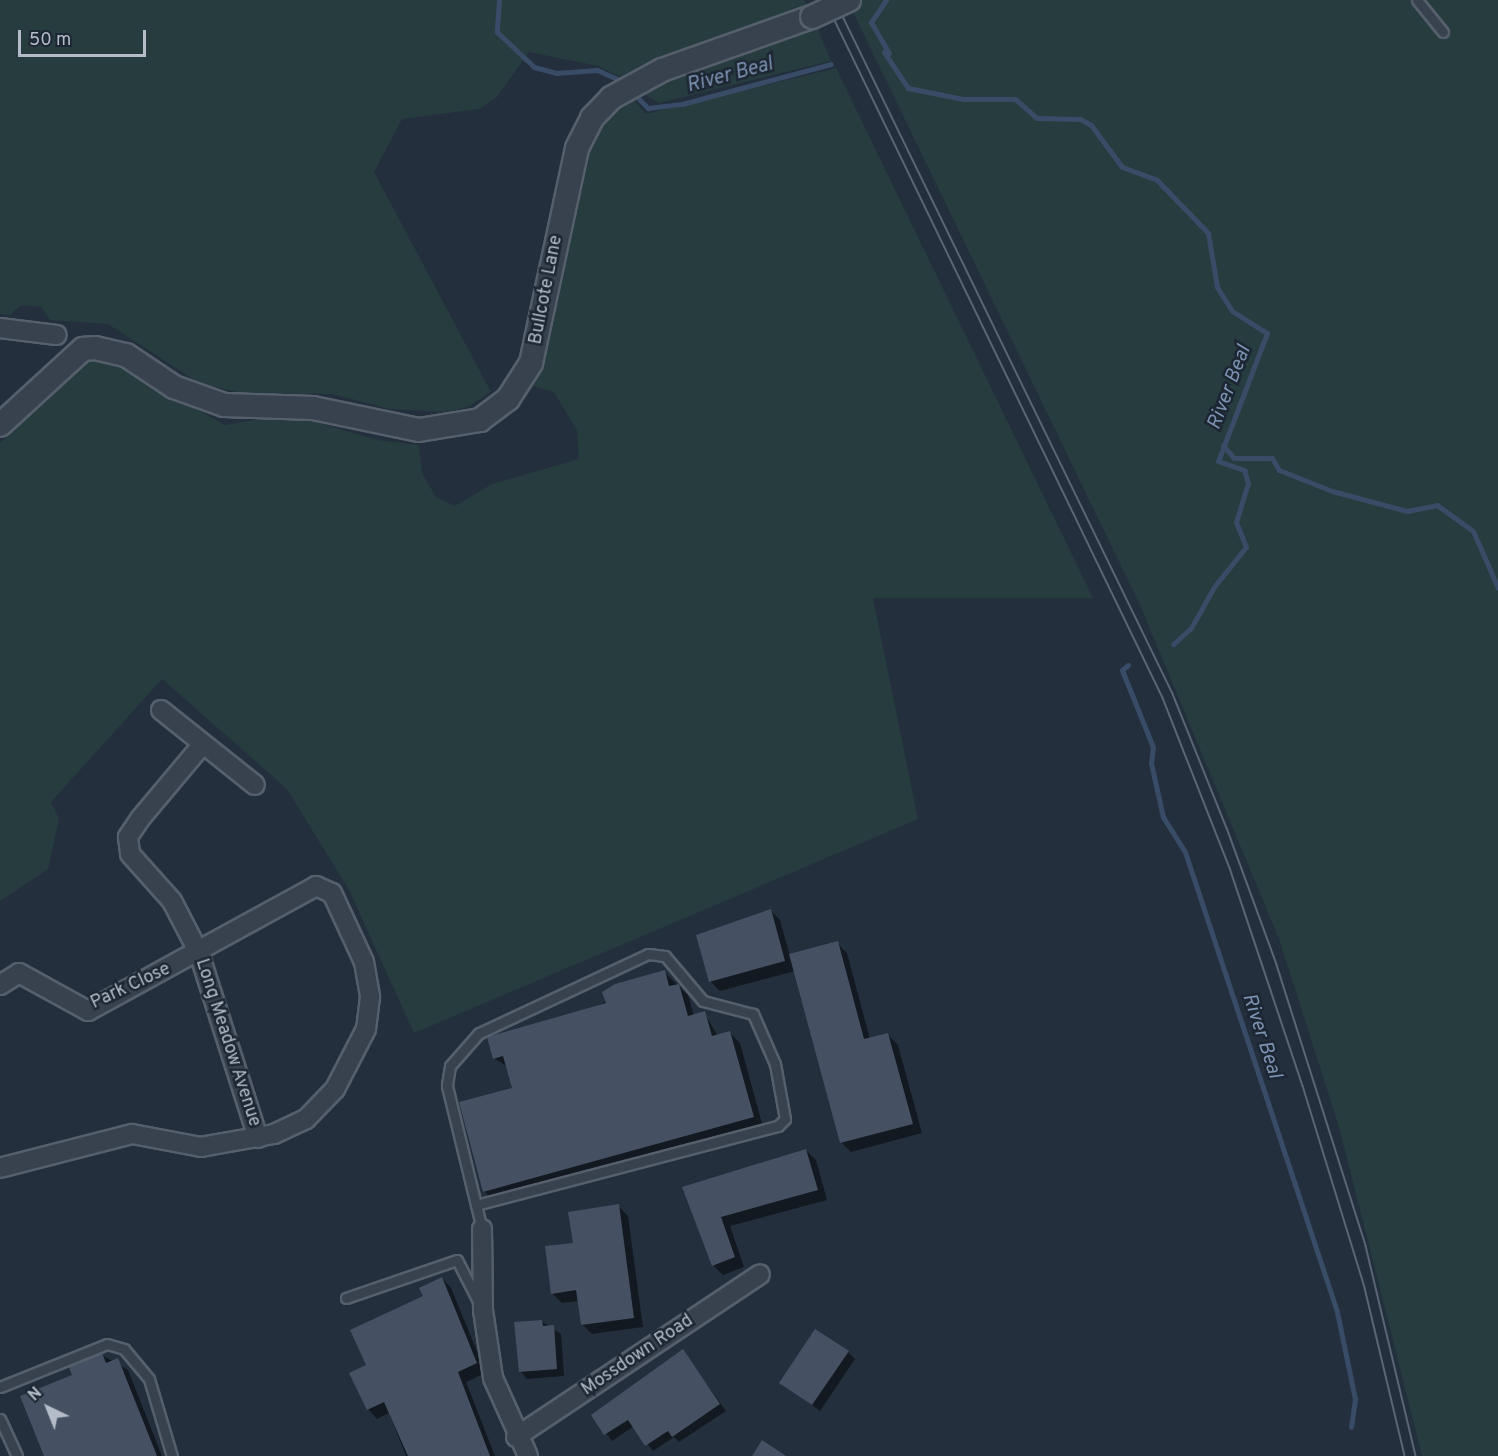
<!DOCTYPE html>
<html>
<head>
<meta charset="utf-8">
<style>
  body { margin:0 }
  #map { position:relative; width:1498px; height:1456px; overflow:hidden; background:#242f3e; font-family:Overpass,sans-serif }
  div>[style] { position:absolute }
  .green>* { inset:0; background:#263c3f }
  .shadow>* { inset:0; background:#0007 }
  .stream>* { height:5px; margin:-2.5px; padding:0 2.5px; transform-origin:2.5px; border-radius:2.5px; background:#394c67 }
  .building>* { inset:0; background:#455162 }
  .roads { filter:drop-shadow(2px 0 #565f6c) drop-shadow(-2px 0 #565f6c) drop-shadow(0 2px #565f6c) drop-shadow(0 -2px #565f6c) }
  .service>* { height:9px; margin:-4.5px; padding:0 4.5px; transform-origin:4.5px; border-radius:4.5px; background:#38414e }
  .minor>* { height:18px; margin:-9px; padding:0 9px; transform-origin:9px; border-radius:9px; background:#38414e }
  .tertiary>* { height:22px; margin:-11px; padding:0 11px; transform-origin:11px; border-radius:11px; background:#38414e }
  .tram>* { height:1.5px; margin:-0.75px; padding:0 0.75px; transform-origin:0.75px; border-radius:0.75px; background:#5a6575 }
  .bridges { filter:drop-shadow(2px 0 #565f6c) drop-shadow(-2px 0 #565f6c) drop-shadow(0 2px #565f6c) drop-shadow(0 -2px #565f6c) }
  .tertiary-bridge>* { height:22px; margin:-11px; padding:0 11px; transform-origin:11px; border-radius:11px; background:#38414e }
  span { translate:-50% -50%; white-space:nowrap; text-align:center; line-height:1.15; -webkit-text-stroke:5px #1d2633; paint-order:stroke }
  .street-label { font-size:18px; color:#b4bcc9 }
  .water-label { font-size:20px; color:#7c92b1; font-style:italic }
  .north { position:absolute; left:18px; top:1378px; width:60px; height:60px; -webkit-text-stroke:4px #1d2633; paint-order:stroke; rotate:317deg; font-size:16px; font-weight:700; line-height:24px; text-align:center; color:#b4bcc9 }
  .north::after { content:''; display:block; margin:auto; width:21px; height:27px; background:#b4bcc9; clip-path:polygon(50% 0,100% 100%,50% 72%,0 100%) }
  .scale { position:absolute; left:18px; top:30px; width:128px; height:27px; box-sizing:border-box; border:3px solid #b4bcc9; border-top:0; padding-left:8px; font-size:18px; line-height:21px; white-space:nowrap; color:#b4bcc9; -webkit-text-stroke:4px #1d2633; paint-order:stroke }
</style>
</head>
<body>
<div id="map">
  <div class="green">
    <i style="clip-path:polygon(0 0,804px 0,807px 5px,668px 56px,625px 79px,598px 66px,529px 52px,497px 97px,479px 109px,402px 119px,374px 172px,491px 392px,468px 407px,445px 412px,390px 409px,332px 394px,242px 393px,199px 383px,108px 324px,50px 320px,41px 307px,21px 305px,10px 315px,0 314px)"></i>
    <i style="clip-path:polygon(863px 0,1498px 0,1498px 1456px,1422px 1456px,1340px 1130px,1279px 939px,1140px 605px,852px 10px)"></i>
    <i style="clip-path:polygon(816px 25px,831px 61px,659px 103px,641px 92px)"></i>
    <i style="clip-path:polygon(836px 68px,1093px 598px,873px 598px,918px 819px,414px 1033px,349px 890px,287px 789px,162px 679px,51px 802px,59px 819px,48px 869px,0 901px,0 443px,89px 360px,104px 358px,225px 425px,287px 414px,378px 440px,419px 445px,422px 473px,436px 497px,455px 506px,492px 484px,579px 459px,577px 431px,554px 392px,532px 386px,581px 161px,599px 122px,630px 96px,646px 114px)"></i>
  </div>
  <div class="shadow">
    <i style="clip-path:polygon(770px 910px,780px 920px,790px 956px,837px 943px,847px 953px,870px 1039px,888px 1035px,898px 1045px,922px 1133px,851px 1152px,841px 1142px,795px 971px,720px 991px,710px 981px)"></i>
    <i style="clip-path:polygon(664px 972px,688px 995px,694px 1016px,704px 1013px,718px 1036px,730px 1033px,740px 1043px,763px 1127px,494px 1201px,484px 1191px,514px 1089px,508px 1067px,494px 1058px)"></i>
    <i style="clip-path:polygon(806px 1150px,816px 1160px,827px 1200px,730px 1226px,744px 1267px,723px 1275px,713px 1265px,684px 1188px)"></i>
    <i style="clip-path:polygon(618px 1206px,628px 1216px,643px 1327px,592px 1334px,582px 1324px,579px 1301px,562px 1303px,552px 1293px)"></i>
    <i style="clip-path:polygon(442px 1278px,451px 1288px,486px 1373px,466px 1382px,495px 1456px,406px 1456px,389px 1413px,377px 1419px,368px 1409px,368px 1365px)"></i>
    <i style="clip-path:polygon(542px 1322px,561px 1334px,564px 1376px,527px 1379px,520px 1371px)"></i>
    <i style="clip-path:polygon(682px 1350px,726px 1411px,679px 1442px,674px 1437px,653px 1451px,634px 1426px,612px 1441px,593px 1415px)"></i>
    <i style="clip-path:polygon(848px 1352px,855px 1359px,820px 1411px,781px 1382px)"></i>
    <i style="clip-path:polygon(102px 1355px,128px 1370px,162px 1456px,45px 1456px,74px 1375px)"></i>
  </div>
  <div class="stream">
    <i style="left:499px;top:0;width:32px;rotate:94deg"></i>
    <i style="left:497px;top:32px;width:51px;rotate:43.4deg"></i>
    <i style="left:534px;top:67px;width:23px;rotate:15deg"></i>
    <i style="left:556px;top:73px;width:41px;rotate:-4.2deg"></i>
    <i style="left:597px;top:70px;width:22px;rotate:24deg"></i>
    <i style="left:886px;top:0;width:27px;rotate:124deg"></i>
    <i style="left:871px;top:22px;width:36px;rotate:60deg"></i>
    <i style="left:884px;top:52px;width:43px;rotate:56.3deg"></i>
    <i style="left:908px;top:88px;width:56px;rotate:11.3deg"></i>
    <i style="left:963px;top:99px;width:52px"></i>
    <i style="left:1015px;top:99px;width:29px;rotate:41deg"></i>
    <i style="left:1037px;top:118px;width:43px;rotate:1.3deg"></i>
    <i style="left:1080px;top:119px;width:13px;rotate:29deg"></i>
    <i style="left:1091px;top:125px;width:52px;rotate:53.6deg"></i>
    <i style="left:1122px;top:167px;width:37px;rotate:20deg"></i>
    <i style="left:1157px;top:180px;width:74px;rotate:46.1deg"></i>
    <i style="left:1208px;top:233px;width:55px;rotate:80.5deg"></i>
    <i style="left:1217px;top:287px;width:28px;rotate:58deg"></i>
    <i style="left:1232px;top:311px;width:41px;rotate:32.2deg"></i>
    <i style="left:1267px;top:333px;width:137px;rotate:110.9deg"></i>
    <i style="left:1218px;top:461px;width:28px;rotate:19deg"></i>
    <i style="left:1244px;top:470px;width:14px;rotate:73deg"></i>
    <i style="left:1248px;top:483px;width:41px;rotate:107.1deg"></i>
    <i style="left:1236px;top:522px;width:27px;rotate:68deg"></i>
    <i style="left:1246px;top:547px;width:51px;rotate:128.7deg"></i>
    <i style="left:1214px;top:587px;width:47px;rotate:119.3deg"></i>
    <i style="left:1191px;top:628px;width:24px;rotate:138deg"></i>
    <i style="left:639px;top:99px;width:13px;rotate:45deg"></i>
    <i style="left:648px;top:108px;width:34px;rotate:-7deg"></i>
    <i style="left:682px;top:104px;width:154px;rotate:-15deg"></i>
    <i style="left:1223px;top:445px;width:17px;rotate:50deg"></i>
    <i style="left:1234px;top:458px;width:38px"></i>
    <i style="left:1272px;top:458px;width:14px;rotate:60deg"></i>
    <i style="left:1279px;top:470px;width:57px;rotate:21.6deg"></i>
    <i style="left:1332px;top:491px;width:78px;rotate:14.9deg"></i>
    <i style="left:1407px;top:511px;width:31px;rotate:-11deg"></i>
    <i style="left:1437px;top:505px;width:44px;rotate:35.8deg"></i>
    <i style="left:1473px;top:531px;width:62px;rotate:66.3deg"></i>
    <i style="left:1128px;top:665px;width:8px;rotate:140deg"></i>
    <i style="left:1122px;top:670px;width:83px;rotate:68.1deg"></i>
    <i style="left:1153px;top:747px;width:16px;rotate:97deg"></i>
    <i style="left:1151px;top:763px;width:55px;rotate:77.5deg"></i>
    <i style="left:1163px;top:817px;width:41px;rotate:57.8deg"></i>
    <i style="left:1185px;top:852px;width:484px;rotate:71.7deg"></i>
    <i style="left:1337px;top:1312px;width:89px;rotate:78.3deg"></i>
    <i style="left:1355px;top:1399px;width:28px;rotate:98deg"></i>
  </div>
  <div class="building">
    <i style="clip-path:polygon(771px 909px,785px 961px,709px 982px,696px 935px)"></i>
    <i style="clip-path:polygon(838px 941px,864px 1039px,888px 1033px,913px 1124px,840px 1143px,789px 954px)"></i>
    <i style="clip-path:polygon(665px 970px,669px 986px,679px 984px,688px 1016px,705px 1011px,712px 1036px,730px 1031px,754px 1117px,483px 1192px,459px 1102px,512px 1088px,503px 1056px,493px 1059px,487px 1037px,606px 1003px,602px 992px,615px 984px)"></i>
    <i style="clip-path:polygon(806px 1149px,818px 1190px,721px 1217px,735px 1257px,712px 1266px,682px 1187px)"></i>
    <i style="clip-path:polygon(619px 1204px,634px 1318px,581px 1325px,576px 1290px,551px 1294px,545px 1246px,573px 1243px,568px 1212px)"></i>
    <i style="clip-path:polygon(442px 1277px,477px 1363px,458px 1372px,490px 1456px,408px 1456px,384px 1402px,367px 1410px,349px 1373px,366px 1365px,350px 1330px,423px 1296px,419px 1288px)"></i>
    <i style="clip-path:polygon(542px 1320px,543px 1326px,554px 1325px,557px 1369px,519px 1372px,514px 1322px)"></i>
    <i style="clip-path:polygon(815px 1329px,849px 1351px,812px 1405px,779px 1383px)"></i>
    <i style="clip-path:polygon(683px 1349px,720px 1404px,672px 1437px,668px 1431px,645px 1446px,628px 1420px,604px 1435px,591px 1415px)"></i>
    <i style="clip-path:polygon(102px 1353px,106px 1363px,118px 1358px,157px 1456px,44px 1456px,20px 1396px,72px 1375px,69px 1367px)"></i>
    <i style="clip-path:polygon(762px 1440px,786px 1456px,752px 1456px)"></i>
  </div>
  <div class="roads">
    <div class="service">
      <i style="left:1417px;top:0;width:41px;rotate:50.9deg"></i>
      <i style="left:476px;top:1205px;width:312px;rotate:-14.7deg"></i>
      <i style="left:778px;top:1126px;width:10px;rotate:-45deg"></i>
      <i style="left:785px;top:1119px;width:56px;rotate:-100.3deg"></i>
      <i style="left:775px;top:1064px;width:55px;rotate:-113.7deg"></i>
      <i style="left:753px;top:1014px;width:52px;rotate:-165.4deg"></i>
      <i style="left:703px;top:1001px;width:59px;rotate:-130.2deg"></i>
      <i style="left:665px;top:956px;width:17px;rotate:-173deg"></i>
      <i style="left:648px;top:954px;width:187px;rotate:154.9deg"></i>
      <i style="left:479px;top:1033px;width:44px;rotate:131.3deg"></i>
      <i style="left:450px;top:1066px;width:20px;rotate:99deg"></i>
      <i style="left:447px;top:1086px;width:122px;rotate:76.3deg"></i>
      <i style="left:476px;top:1205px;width:25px;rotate:76deg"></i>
      <i style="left:346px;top:1298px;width:117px;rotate:-18.9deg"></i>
      <i style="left:457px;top:1260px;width:48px;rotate:62.9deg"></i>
      <i style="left:0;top:1387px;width:115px;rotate:-21.9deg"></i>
      <i style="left:107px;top:1344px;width:18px;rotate:16deg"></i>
      <i style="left:124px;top:1349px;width:39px;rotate:50deg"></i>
      <i style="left:149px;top:1379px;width:80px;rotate:73.4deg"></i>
      <i style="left:0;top:1419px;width:41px;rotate:65.3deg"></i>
    </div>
    <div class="minor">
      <i style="left:0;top:328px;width:57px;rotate:7deg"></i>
      <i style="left:161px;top:710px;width:120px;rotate:38.6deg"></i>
      <i style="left:202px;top:745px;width:97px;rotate:130deg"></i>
      <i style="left:140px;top:819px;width:22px;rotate:124deg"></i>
      <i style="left:128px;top:837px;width:17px;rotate:83deg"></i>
      <i style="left:130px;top:854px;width:63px;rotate:48.2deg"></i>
      <i style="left:172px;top:901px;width:59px;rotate:62.6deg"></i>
      <i style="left:199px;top:953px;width:194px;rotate:72.3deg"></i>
      <i style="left:0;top:985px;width:22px;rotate:-32deg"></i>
      <i style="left:19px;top:973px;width:79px;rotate:28.8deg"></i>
      <i style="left:88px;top:1011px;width:260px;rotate:-28.7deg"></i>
      <i style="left:316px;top:886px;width:17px;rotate:24deg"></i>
      <i style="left:332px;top:893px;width:76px;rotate:65.1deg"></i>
      <i style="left:364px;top:962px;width:36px;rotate:80deg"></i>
      <i style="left:370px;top:997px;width:32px;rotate:97deg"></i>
      <i style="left:366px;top:1029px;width:68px;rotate:117.3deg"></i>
      <i style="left:335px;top:1089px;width:42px;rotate:134deg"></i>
      <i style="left:306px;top:1119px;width:35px;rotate:155deg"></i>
      <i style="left:274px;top:1134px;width:74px;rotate:169.9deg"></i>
      <i style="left:201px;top:1147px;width:70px;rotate:-169.3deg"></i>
      <i style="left:132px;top:1134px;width:136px;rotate:165.6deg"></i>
      <i style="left:482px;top:1229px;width:81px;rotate:89.3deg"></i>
      <i style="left:483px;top:1310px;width:69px;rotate:81.6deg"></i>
      <i style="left:493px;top:1378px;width:85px;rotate:65.8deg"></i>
      <i style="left:516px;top:1437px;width:293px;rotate:-33.7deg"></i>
    </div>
    <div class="tertiary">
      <i style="left:0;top:425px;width:113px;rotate:-42.5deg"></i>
      <i style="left:83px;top:349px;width:12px;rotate:-5deg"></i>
      <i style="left:95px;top:348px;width:32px;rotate:13deg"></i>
      <i style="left:126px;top:355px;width:58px;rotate:33.7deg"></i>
      <i style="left:174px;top:387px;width:53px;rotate:19.8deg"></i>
      <i style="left:224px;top:405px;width:89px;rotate:1.9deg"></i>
      <i style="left:313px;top:408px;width:108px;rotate:11.7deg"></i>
      <i style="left:419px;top:430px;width:62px;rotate:-9.3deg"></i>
      <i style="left:480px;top:420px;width:35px;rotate:-37deg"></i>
      <i style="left:508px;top:399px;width:43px;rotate:-57.4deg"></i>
      <i style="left:531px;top:363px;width:220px;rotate:-77.9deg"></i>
      <i style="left:577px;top:148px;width:34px;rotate:-63deg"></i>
      <i style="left:592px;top:118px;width:28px;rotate:-46deg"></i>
      <i style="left:611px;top:98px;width:58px;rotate:-28.8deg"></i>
      <i style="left:662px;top:70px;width:159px;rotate:-19.5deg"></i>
    </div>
  </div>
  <div class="tram">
    <i style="left:825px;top:0;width:776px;rotate:64.16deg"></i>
    <i style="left:1163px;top:698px;width:183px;rotate:68.5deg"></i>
    <i style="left:1230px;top:868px;width:230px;rotate:71.5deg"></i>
    <i style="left:1303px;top:1086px;width:211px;rotate:72.9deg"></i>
    <i style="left:1365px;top:1288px;width:173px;rotate:76.6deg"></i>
    <i style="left:835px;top:0;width:772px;rotate:64.03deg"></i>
    <i style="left:1173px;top:694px;width:144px;rotate:68.1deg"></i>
    <i style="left:1227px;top:828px;width:146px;rotate:69.9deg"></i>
    <i style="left:1277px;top:965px;width:295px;rotate:72.4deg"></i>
    <i style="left:1366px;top:1246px;width:216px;rotate:76.6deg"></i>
  </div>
  <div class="bridges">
    <div class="tertiary-bridge">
      <i style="left:812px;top:17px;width:41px;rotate:-24.7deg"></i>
    </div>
  </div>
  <div class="street-label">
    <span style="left:547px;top:290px;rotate:-79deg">Bullcote Lane</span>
    <span style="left:131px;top:987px;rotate:-25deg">Park Close</span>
    <span style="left:227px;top:1043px;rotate:72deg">Long Meadow Avenue</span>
    <span style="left:638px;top:1356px;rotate:-34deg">Mossdown Road</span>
  </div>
  <div class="water-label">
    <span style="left:730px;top:76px;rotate:-15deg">River Beal</span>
    <span style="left:1230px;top:388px;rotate:-69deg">River Beal</span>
    <span style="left:1261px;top:1036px;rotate:72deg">River Beal</span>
  </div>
  <div class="north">N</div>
  <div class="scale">50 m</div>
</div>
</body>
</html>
